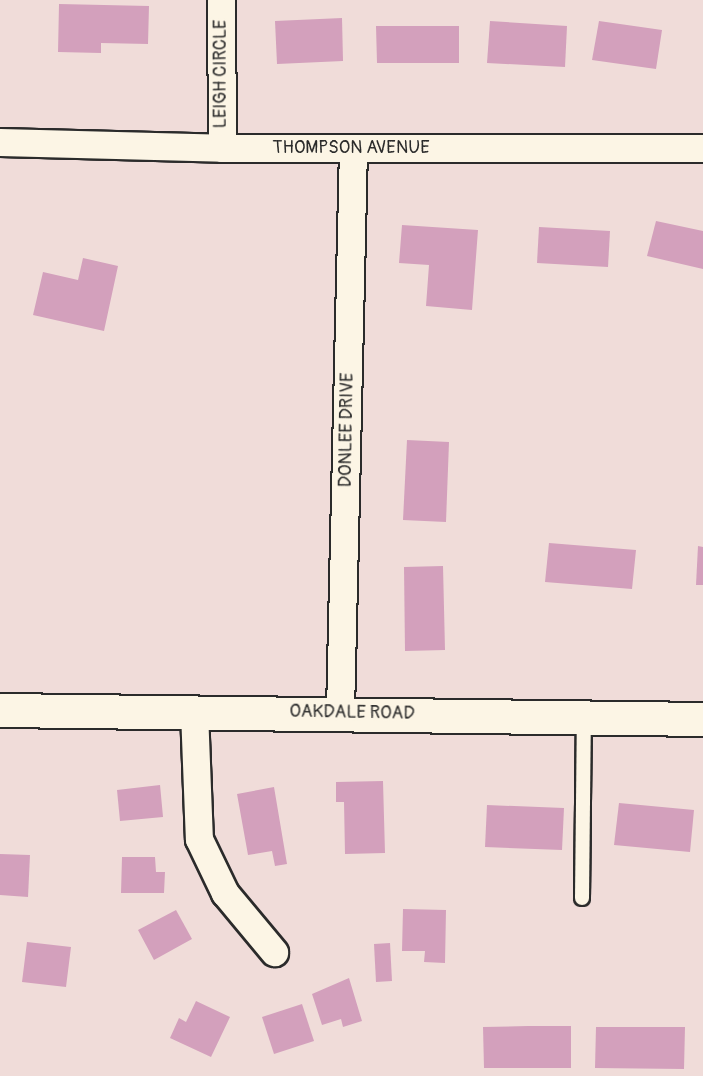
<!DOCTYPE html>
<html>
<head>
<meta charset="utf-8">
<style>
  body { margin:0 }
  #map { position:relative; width:703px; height:1076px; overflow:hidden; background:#f0dcd9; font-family:Pangolin,sans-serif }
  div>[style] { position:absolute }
  .building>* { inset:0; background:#d3a0bc }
  .roads { filter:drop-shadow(2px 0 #2b2b2b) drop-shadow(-2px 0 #2b2b2b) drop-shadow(0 2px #2b2b2b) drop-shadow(0 -2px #2b2b2b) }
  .lane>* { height:14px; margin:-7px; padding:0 7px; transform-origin:7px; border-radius:7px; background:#fcf5e5 }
  .street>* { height:27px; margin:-13.5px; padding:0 13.5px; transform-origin:13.5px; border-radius:13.5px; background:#fcf5e5 }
  .secondary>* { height:33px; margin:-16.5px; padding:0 16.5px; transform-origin:16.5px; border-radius:16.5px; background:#fcf5e5 }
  span { translate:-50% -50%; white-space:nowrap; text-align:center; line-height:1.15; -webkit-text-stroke:4.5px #fcf5e5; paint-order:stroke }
  .street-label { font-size:18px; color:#2b2b2b }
</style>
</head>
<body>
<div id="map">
  <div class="building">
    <i style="clip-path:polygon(59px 4px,149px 6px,148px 44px,101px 43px,101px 53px,58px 52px)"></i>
    <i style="clip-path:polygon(342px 18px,343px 61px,277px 64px,275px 21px)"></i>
    <i style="clip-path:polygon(490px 21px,567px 26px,565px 67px,487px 63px)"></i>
    <i style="clip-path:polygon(599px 21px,662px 30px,656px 69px,592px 60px)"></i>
    <i style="clip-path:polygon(376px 26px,459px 26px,459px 63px,377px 63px)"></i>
    <i style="clip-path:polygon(656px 221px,703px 231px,703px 269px,647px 256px)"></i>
    <i style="clip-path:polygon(402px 225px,478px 230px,472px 310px,426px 306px,429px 265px,399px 263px)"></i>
    <i style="clip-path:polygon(539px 227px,610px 231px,608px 267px,537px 263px)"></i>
    <i style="clip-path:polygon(83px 258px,118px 266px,104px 331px,33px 315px,43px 272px,78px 280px)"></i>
    <i style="clip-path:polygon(407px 440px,449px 442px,446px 522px,403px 520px)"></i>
    <i style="clip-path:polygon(549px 543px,636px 550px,632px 589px,545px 582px)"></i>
    <i style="clip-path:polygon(698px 546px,703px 547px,703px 585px,696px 585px)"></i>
    <i style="clip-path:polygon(443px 566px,445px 650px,405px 651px,404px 567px)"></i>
    <i style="clip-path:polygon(383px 781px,385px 853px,345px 854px,344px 802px,336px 802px,336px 782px)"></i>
    <i style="clip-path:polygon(160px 785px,163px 817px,120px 821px,117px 790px)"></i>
    <i style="clip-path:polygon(274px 787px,287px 864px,275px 866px,272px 851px,248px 855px,237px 794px)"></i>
    <i style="clip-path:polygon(619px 803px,694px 810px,690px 852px,614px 845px)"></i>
    <i style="clip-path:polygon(487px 805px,564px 808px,562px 850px,485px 847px)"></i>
    <i style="clip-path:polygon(0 854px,30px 855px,28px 897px,0 895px)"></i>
    <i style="clip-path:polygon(122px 857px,155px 857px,156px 872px,165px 872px,164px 893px,121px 893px)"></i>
    <i style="clip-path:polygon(403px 909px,446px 910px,445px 963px,424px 962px,425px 951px,402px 951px)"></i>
    <i style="clip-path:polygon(176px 910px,192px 939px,154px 960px,138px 930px)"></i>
    <i style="clip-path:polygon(27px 942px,71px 947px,66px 987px,22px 982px)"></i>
    <i style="clip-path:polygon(390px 943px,392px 981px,376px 982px,374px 944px)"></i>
    <i style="clip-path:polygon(349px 978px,362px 1021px,343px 1027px,341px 1019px,322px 1025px,312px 994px)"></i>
    <i style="clip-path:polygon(196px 1001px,230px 1017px,211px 1057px,170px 1038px,179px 1018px,186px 1022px)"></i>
    <i style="clip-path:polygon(302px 1004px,314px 1041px,274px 1054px,262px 1017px)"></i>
    <i style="clip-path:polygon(528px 1026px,571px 1026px,571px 1068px,484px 1068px,483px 1027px)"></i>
    <i style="clip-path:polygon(596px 1027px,685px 1027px,684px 1069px,595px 1068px)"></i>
  </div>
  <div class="roads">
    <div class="lane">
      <i style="left:582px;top:898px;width:181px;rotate:-89.4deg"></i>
    </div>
    <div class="street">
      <i style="left:221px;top:0;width:148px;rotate:89.6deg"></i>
      <i style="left:0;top:142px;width:222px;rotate:1.5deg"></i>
      <i style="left:222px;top:148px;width:481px"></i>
      <i style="left:194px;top:711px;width:128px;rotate:87.8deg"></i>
      <i style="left:199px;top:839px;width:60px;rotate:64.3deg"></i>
      <i style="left:225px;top:893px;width:77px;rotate:50.3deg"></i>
      <i style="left:340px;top:712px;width:564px;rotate:-88.68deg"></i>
    </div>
    <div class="secondary">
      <i style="left:0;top:710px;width:703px;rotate:0.73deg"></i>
    </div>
  </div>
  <div class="street-label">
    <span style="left:221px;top:74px;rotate:-90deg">LEIGH CIRCLE</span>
    <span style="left:351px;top:148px">THOMPSON AVENUE</span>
    <span style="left:347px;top:430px;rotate:-89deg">DONLEE DRIVE</span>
    <span style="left:352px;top:713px;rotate:1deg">OAKDALE ROAD</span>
  </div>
</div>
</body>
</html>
